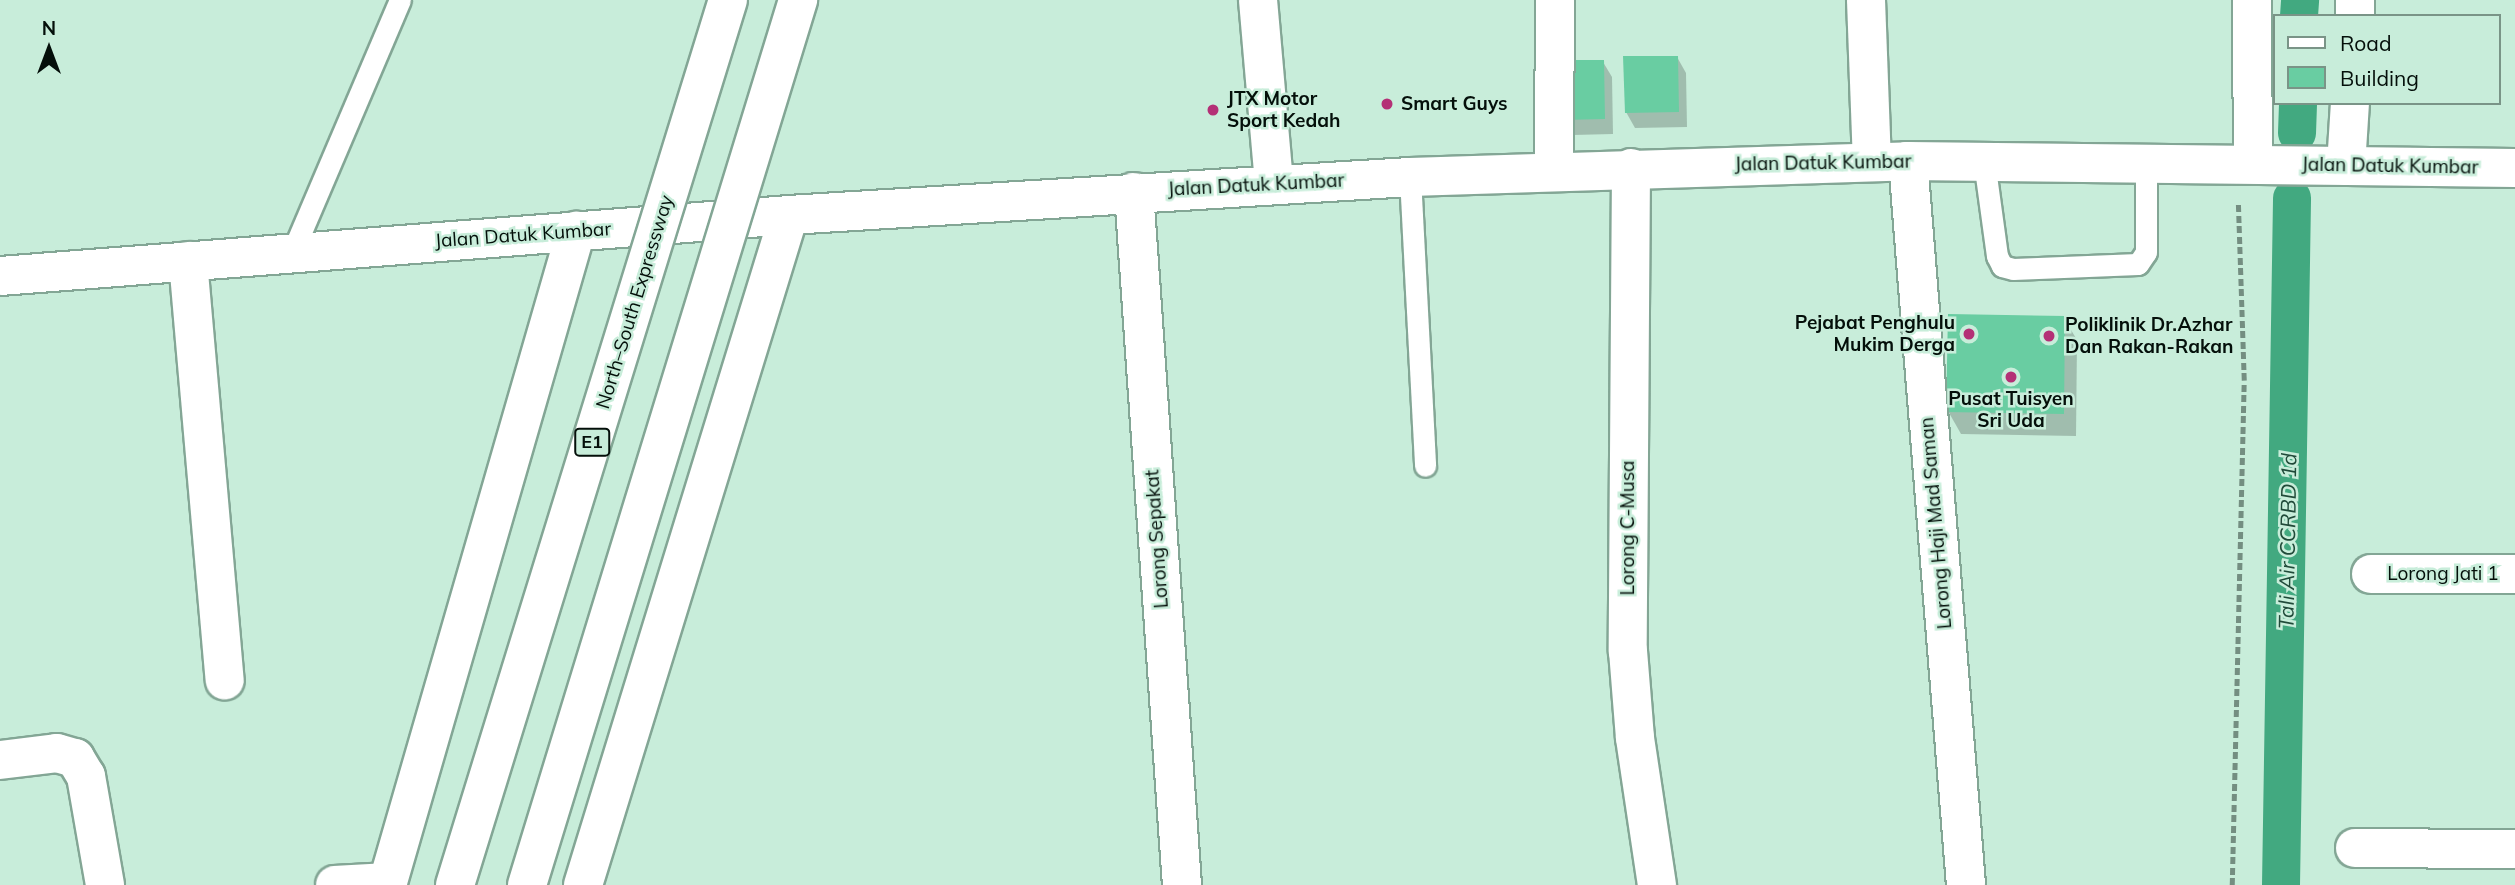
<!DOCTYPE html>
<html>
<head>
<meta charset="utf-8">
<style>
  body { margin:0 }
  #map { position:relative; width:2515px; height:885px; overflow:hidden; background:#c8edda; font-family:Mulish,sans-serif }
  div>[style] { position:absolute }
  .shadow>* { inset:0; background:#0003 }
  .canal>* { height:38px; margin:-19px; padding:0 19px; transform-origin:19px; border-radius:19px; background:#42a980 }
  .building>* { inset:0; background:#69cda2 }
  .path>* { height:4.5px; margin-top:-2.25px; transform-origin:0; background:repeating-linear-gradient(90deg,#748e81 0 7px,transparent 0 10.5px) }
  .roads { filter:drop-shadow(2px 0 #83a695) drop-shadow(-2px 0 #83a695) drop-shadow(0 2px #83a695) drop-shadow(0 -2px #83a695) }
  .service>* { height:21px; margin:-10.5px; padding:0 10.5px; transform-origin:10.5px; border-radius:10.5px; background:#fff }
  .minor>* { height:38px; margin:-19px; padding:0 19px; transform-origin:19px; border-radius:19px; background:#fff }
  .secondary>* { height:38px; margin:-19px; padding:0 19px; transform-origin:19px; border-radius:19px; background:#fff }
  .bridges { filter:drop-shadow(2px 0 #83a695) drop-shadow(-2px 0 #83a695) drop-shadow(0 2px #83a695) drop-shadow(0 -2px #83a695) }
  .motorway-bridge>* { height:38px; margin:-19px; padding:0 19px; transform-origin:19px; border-radius:19px; background:#fff }
  .dots>* { width:19px; height:19px; translate:-50% -50%; box-sizing:border-box; border:4px solid #c8edda; border-radius:50% }
  span { translate:-50% -50%; white-space:nowrap; text-align:center; line-height:1.15; -webkit-text-stroke:5px #c8edda; paint-order:stroke }
  .shield-label span { padding:2px 5px; background:#c8edda; border:2px solid; border-radius:5px; -webkit-text-stroke-width:0 }
  .shield-label { font-size:18px; color:#040f0a; font-weight:700 }
  .poi-label { font-size:19px; color:#040f0a; font-weight:700 }
  .left { translate:0 -50%; text-align:left }
  .right { translate:-100% -50%; text-align:right }
  .street-label { font-size:19px; color:#040f0a }
  .water-label { font-size:21px; color:#204a39; font-style:italic }
  .legend { position:absolute; left:2273px; top:14px; width:228px; height:91px; box-sizing:border-box; background:#c8edda; border:2px solid #7a9487; margin:0; padding:9px 12px; list-style:none; font-size:21px; color:#040f0a }
  .legend li { display:flex; align-items:center; gap:14px; height:35px }
  .legend b { width:35px; border:2px solid #7a9487 }
  .north { position:absolute; left:14px; top:14px; width:70px; height:70px; -webkit-text-stroke:5px #c8edda; paint-order:stroke; rotate:0deg; font-size:19px; font-weight:700; line-height:28px; text-align:center; color:#040f0a }
  .north::after { content:''; display:block; margin:auto; width:24px; height:32px; background:#040f0a; clip-path:polygon(50% 0,100% 100%,50% 72%,0 100%) }
</style>
</head>
<body>
<div id="map">
  <div class="shadow">
    <i style="clip-path:polygon(1677px 57px,1686px 73px,1687px 127px,1635px 128px,1626px 112px)"></i>
    <i style="clip-path:polygon(1603px 62px,1612px 77px,1613px 134px,1573px 135px,1564px 119px)"></i>
    <i style="clip-path:polygon(2064px 318px,2077px 340px,2076px 436px,1961px 434px,1948px 411px)"></i>
  </div>
  <div class="canal">
    <i style="left:2299px;top:16px;width:16px;rotate:-86deg"></i>
    <i style="left:2297px;top:133px;width:30px;rotate:-88deg"></i>
    <i style="left:2281px;top:885px;width:687px;rotate:-89.08deg"></i>
  </div>
  <div class="building">
    <i style="clip-path:polygon(1623px 56px,1678px 56px,1679px 112px,1625px 113px)"></i>
    <i style="clip-path:polygon(1562px 60px,1604px 60px,1605px 119px,1563px 120px)"></i>
    <i style="clip-path:polygon(1948px 314px,2065px 316px,2064px 414px,1946px 412px)"></i>
  </div>
  <div class="path">
    <i style="left:2232px;top:885px;width:505px;rotate:-88.64deg"></i>
    <i style="left:2244px;top:380px;width:177px;rotate:-91.9deg"></i>
  </div>
  <div class="roads">
    <div class="service">
      <i style="left:1984px;top:161px;width:96px;rotate:82.2deg"></i>
      <i style="left:1997px;top:256px;width:11px;rotate:63deg"></i>
      <i style="left:2002px;top:266px;width:11px;rotate:15deg"></i>
      <i style="left:2013px;top:269px;width:125px;rotate:-2.3deg"></i>
      <i style="left:2138px;top:264px;width:14px;rotate:-56deg"></i>
      <i style="left:2146px;top:252px;width:91px;rotate:-90deg"></i>
      <i style="left:1410px;top:177px;width:289px;rotate:87deg"></i>
      <i style="left:292px;top:253px;width:275px;rotate:-66.9deg"></i>
    </div>
    <div class="minor">
      <i style="left:1258px;top:0;width:184px;rotate:85deg"></i>
      <i style="left:1866px;top:0;width:161px;rotate:87.9deg"></i>
      <i style="left:2252px;top:0;width:164px;rotate:89.7deg"></i>
      <i style="left:2355px;top:16px;width:16px;rotate:-90deg"></i>
      <i style="left:1908px;top:161px;width:726px;rotate:85.42deg"></i>
      <i style="left:2346px;top:166px;width:63px;rotate:-86.4deg"></i>
      <i style="left:1631px;top:168px;width:483px;rotate:90.4deg"></i>
      <i style="left:1628px;top:651px;width:87px;rotate:85.4deg"></i>
      <i style="left:1635px;top:738px;width:149px;rotate:81.5deg"></i>
      <i style="left:1554px;top:171px;width:171px;rotate:-89.7deg"></i>
      <i style="left:1134px;top:192px;width:695px;rotate:86.04deg"></i>
      <i style="left:188px;top:261px;width:421px;rotate:85deg"></i>
      <i style="left:2371px;top:574px;width:144px"></i>
      <i style="left:0;top:760px;width:57px;rotate:-7deg"></i>
      <i style="left:57px;top:753px;width:19px;rotate:16deg"></i>
      <i style="left:75px;top:758px;width:21px;rotate:59deg"></i>
      <i style="left:86px;top:776px;width:111px;rotate:80.1deg"></i>
      <i style="left:2355px;top:848px;width:160px;rotate:0.4deg"></i>
      <i style="left:335px;top:885px;width:53px;rotate:-3.2deg"></i>
      <i style="left:388px;top:882px;width:678px;rotate:-73.89deg"></i>
      <i style="left:583px;top:885px;width:701px;rotate:-72.91deg"></i>
    </div>
    <div class="secondary">
      <i style="left:0;top:276px;width:791px;rotate:-4.42deg"></i>
      <i style="left:789px;top:215px;width:622px;rotate:-3.5deg"></i>
      <i style="left:1410px;top:177px;width:498px;rotate:-1.8deg"></i>
      <i style="left:1908px;top:161px;width:607px;rotate:0.66deg"></i>
    </div>
  </div>
  <div class="bridges">
    <div class="motorway-bridge">
      <i style="left:455px;top:885px;width:926px;rotate:-72.86deg"></i>
      <i style="left:527px;top:885px;width:926px;rotate:-72.97deg"></i>
    </div>
  </div>
  <div class="dots">
    <i style="left:1387px;top:104px;background:#b43076"></i>
    <i style="left:1213px;top:110px;background:#b43076"></i>
    <i style="left:1969px;top:334px;background:#b43076"></i>
    <i style="left:2049px;top:336px;background:#b43076"></i>
    <i style="left:2011px;top:377px;background:#b43076"></i>
  </div>
  <div class="shield-label">
    <span style="left:592px;top:442px">E1</span>
  </div>
  <div class="poi-label">
    <span class="left" style="left:1227px;top:110px">JTX Motor<br>Sport Kedah</span>
    <span class="left" style="left:1401px;top:104px">Smart Guys</span>
    <span class="right" style="left:1955px;top:334px">Pejabat Penghulu<br>Mukim Derga</span>
    <span class="left" style="left:2065px;top:336px">Poliklinik Dr.Azhar<br>Dan Rakan-Rakan</span>
    <span style="left:2011px;top:410px">Pusat Tuisyen<br>Sri Uda</span>
  </div>
  <div class="street-label">
    <span style="left:1823px;top:163px;rotate:-1deg">Jalan Datuk Kumbar</span>
    <span style="left:2390px;top:166px;rotate:1deg">Jalan Datuk Kumbar</span>
    <span style="left:1256px;top:185px;rotate:-3deg">Jalan Datuk Kumbar</span>
    <span style="left:523px;top:235px;rotate:-4deg">Jalan Datuk Kumbar</span>
    <span style="left:635px;top:302px;rotate:-73deg">North–South Expressway</span>
    <span style="left:1936px;top:523px;rotate:-95deg">Lorong Haji Mad Saman</span>
    <span style="left:1628px;top:528px;rotate:-90deg">Lorong C-Musa</span>
    <span style="left:1157px;top:539px;rotate:-94deg">Lorong Sepakat</span>
    <span style="left:2443px;top:574px">Lorong Jati 1</span>
  </div>
  <div class="water-label">
    <span style="left:2287px;top:541px;rotate:-89deg">Tali Air CCRBD 1d</span>
  </div>
  <ul class="legend">
  <li><b style="height:9px;background:#fff"></b>Road</li>
  <li><b style="height:19px;background:#69cda2"></b>Building</li>
  </ul>
  <div class="north">N</div>
</div>
</body>
</html>
